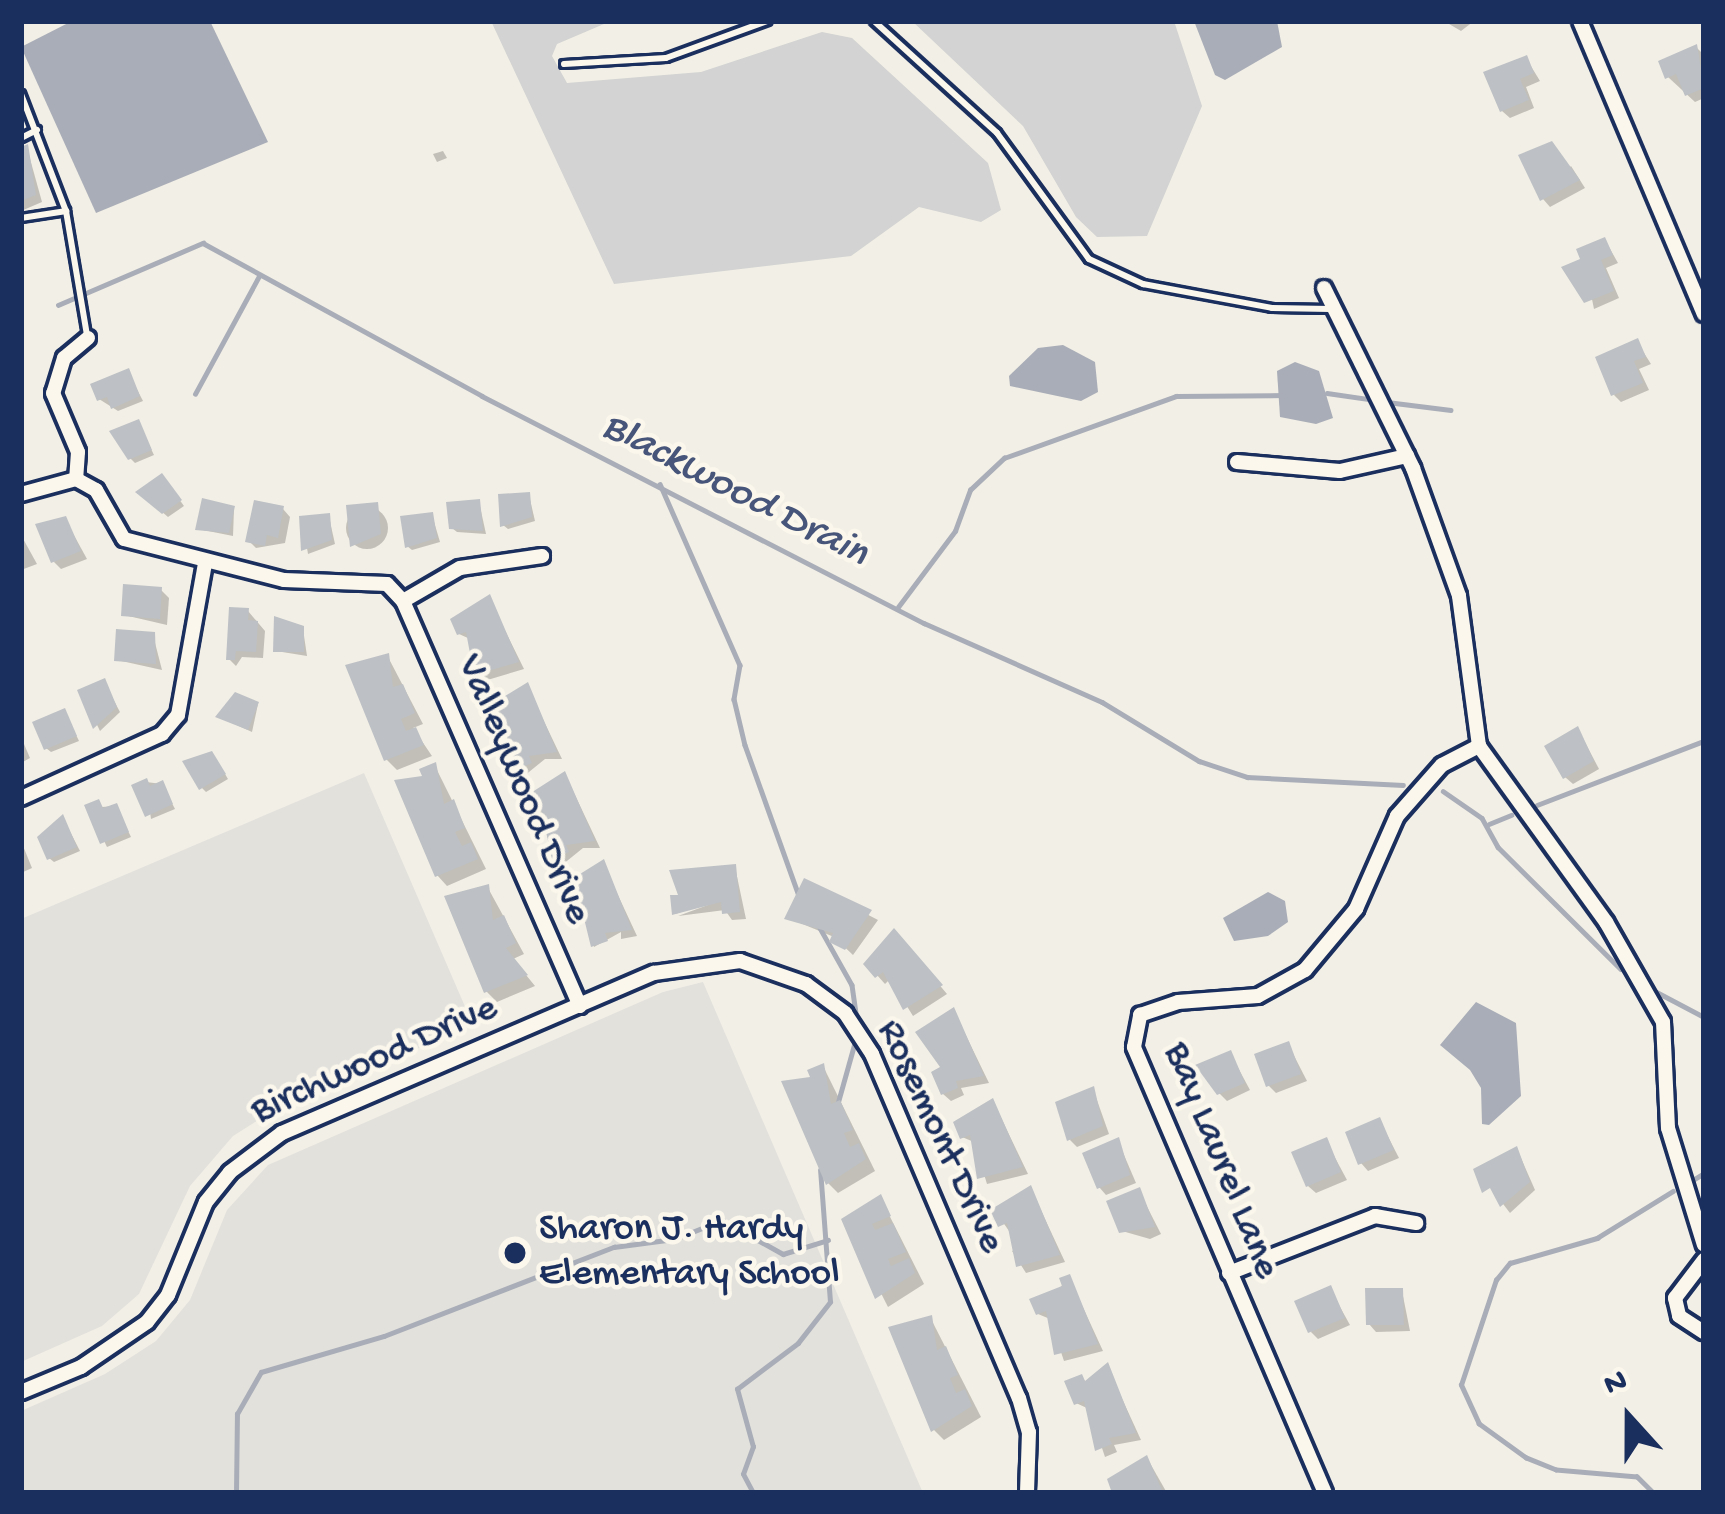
<!DOCTYPE html>
<html>
<head>
<meta charset="utf-8">
<style>
  body { margin:0 }
  #map { position:relative; width:1725px; height:1514px; overflow:hidden; background:#f2efe6; font-family:"Gochi Hand",sans-serif }
  div>[style] { position:absolute }
  .built>* { inset:0; background:#e2e1dc }
  .green>* { inset:0; background:#d2d3d2 }
  .water>* { inset:0; background:#a9adb7 }
  .shadow>* { inset:0; background:#0003 }
  .round { border-radius:50% }
  .stream>* { height:4.5px; margin:-2.25px; padding:0 2.25px; transform-origin:2.25px; border-radius:2.25px; background:#a9adb7 }
  .building>* { inset:0; background:#bdc0c4 }
  .roads { filter:drop-shadow(3px 0 #1b2f5e) drop-shadow(-3px 0 #1b2f5e) drop-shadow(0 3px #1b2f5e) drop-shadow(0 -3px #1b2f5e) }
  .lane>* { height:6px; margin:-3px; padding:0 3px; transform-origin:3px; border-radius:3px; background:#fbf7ec }
  .street>* { height:14px; margin:-7px; padding:0 7px; transform-origin:7px; border-radius:7px; background:#fbf7ec }
  .dots>* { width:33px; height:33px; translate:-50% -50%; box-sizing:border-box; border:6px solid #fbf7ec; border-radius:50% }
  span { translate:-50% -50%; white-space:nowrap; text-align:center; line-height:1.15; -webkit-text-stroke:9px #fbf7ec; paint-order:stroke }
  .street-label { font-size:39px; color:#1b2f5e }
  .poi-label { font-size:39px; color:#1b2f5e }
  .left { translate:0 -50%; text-align:left }
  .water-label { font-size:42px; color:#465579; font-style:italic }
  .frame { position:absolute; inset:0; border:24px solid #1b2f5e; pointer-events:none }
  .north { position:absolute; left:1569px; top:1358px; width:120px; height:120px; -webkit-text-stroke:9px #fbf7ec; paint-order:stroke; rotate:339deg; font-size:33px; font-weight:700; line-height:48px; text-align:center; color:#1b2f5e }
  .north::after { content:''; display:block; margin:auto; width:42px; height:54px; background:#1b2f5e; clip-path:polygon(50% 0,100% 100%,50% 72%,0 100%) }
</style>
</head>
<body>
<div id="map">
  <div class="built">
    <i style="clip-path:polygon(364px 773px,473px 1025px,276px 1109px,233px 1136px,190px 1186px,139px 1294px,102px 1326px,21px 1362px,21px 919px)"></i>
    <i style="clip-path:polygon(703px 982px,923px 1493px,21px 1493px,21px 1411px,105px 1374px,156px 1341px,190px 1300px,227px 1210px,268px 1165px,663px 992px)"></i>
  </div>
  <div class="green">
    <i style="clip-path:polygon(491px 21px,611px 21px,557px 44px,552px 56px,567px 83px,701px 72px,822px 32px,852px 38px,988px 163px,1001px 210px,981px 222px,919px 207px,851px 256px,614px 284px)"></i>
    <i style="clip-path:polygon(912px 21px,1174px 21px,1202px 106px,1147px 236px,1097px 237px,1076px 217px,1023px 126px)"></i>
  </div>
  <div class="water">
    <i style="clip-path:polygon(72px 21px,210px 21px,268px 142px,96px 213px,21px 47px)"></i>
    <i style="clip-path:polygon(1194px 21px,1277px 21px,1282px 47px,1225px 80px,1215px 75px)"></i>
    <i style="clip-path:polygon(1063px 345px,1095px 362px,1098px 392px,1081px 401px,1010px 386px,1009px 376px,1038px 348px)"></i>
    <i style="clip-path:polygon(1295px 362px,1319px 371px,1333px 418px,1316px 424px,1280px 417px,1277px 371px)"></i>
    <i style="clip-path:polygon(1268px 892px,1285px 901px,1288px 922px,1268px 936px,1234px 941px,1223px 918px)"></i>
    <i style="clip-path:polygon(1476px 1002px,1516px 1023px,1521px 1096px,1489px 1125px,1482px 1124px,1481px 1088px,1470px 1070px,1440px 1045px)"></i>
  </div>
  <div class="shadow">
    <i style="clip-path:polygon(1444px 21px,1474px 21px,1461px 31px)"></i>
    <i style="clip-path:polygon(1697px 48px,1704px 55px,1704px 98px,1695px 102px,1668px 77px)"></i>
    <i style="clip-path:polygon(1526px 58px,1540px 81px,1526px 87px,1534px 108px,1510px 118px,1502px 111px)"></i>
    <i style="clip-path:polygon(27px 148px,42px 202px,21px 211px,21px 150px)"></i>
    <i style="clip-path:polygon(443px 151px,447px 158px,437px 162px,433px 154px)"></i>
    <i style="clip-path:polygon(1571px 166px,1585px 188px,1550px 207px,1543px 199px)"></i>
    <i style="clip-path:polygon(1605px 240px,1618px 263px,1606px 268px,1619px 298px,1594px 309px,1584px 260px)"></i>
    <i style="clip-path:polygon(1637px 342px,1651px 364px,1639px 369px,1649px 390px,1621px 402px,1614px 395px)"></i>
    <i style="clip-path:polygon(128px 372px,143px 401px,118px 411px,99px 399px)"></i>
    <i style="clip-path:polygon(138px 422px,154px 455px,135px 463px,130px 458px)"></i>
    <i style="clip-path:polygon(166px 481px,184px 506px,168px 517px,140px 493px)"></i>
    <i style="clip-path:polygon(529px 495px,535px 521px,508px 529px,503px 525px)"></i>
    <i style="clip-path:polygon(479px 502px,486px 534px,457px 532px,452px 528px)"></i>
    <i class="round" style="left:346px;top:507px;width:42px;height:42px"></i>
    <i style="clip-path:polygon(234px 509px,233px 536px,198px 529px)"></i>
    <i style="clip-path:polygon(283px 509px,290px 517px,285px 543px,256px 548px,249px 541px)"></i>
    <i style="clip-path:polygon(432px 515px,440px 542px,412px 550px,407px 546px)"></i>
    <i style="clip-path:polygon(329px 517px,335px 544px,308px 554px,302px 519px)"></i>
    <i style="clip-path:polygon(65px 519px,87px 559px,61px 569px,54px 562px)"></i>
    <i style="clip-path:polygon(21px 535px,37px 564px,21px 570px)"></i>
    <i style="clip-path:polygon(161px 590px,169px 598px,167px 625px,124px 615px)"></i>
    <i style="clip-path:polygon(489px 598px,524px 669px,484px 681px,470px 639px,459px 634px)"></i>
    <i style="clip-path:polygon(248px 611px,265px 631px,263px 658px,242px 657px,236px 666px,229px 659px)"></i>
    <i style="clip-path:polygon(303px 629px,307px 656px,276px 651px)"></i>
    <i style="clip-path:polygon(153px 635px,162px 670px,117px 660px)"></i>
    <i style="clip-path:polygon(388px 657px,423px 724px,413px 728px,432px 756px,397px 770px,387px 760px)"></i>
    <i style="clip-path:polygon(104px 682px,120px 712px,100px 731px,81px 692px)"></i>
    <i style="clip-path:polygon(527px 686px,562px 759px,545px 759px,524px 776px,508px 728px,496px 723px)"></i>
    <i style="clip-path:polygon(258px 704px,252px 732px,219px 717px)"></i>
    <i style="clip-path:polygon(65px 712px,79px 741px,51px 752px,46px 748px)"></i>
    <i style="clip-path:polygon(1578px 729px,1599px 769px,1573px 784px,1565px 777px)"></i>
    <i style="clip-path:polygon(21px 737px,30px 758px,21px 763px)"></i>
    <i style="clip-path:polygon(216px 759px,228px 779px,206px 792px,202px 788px)"></i>
    <i style="clip-path:polygon(435px 766px,486px 869px,447px 886px,437px 875px)"></i>
    <i style="clip-path:polygon(565px 774px,600px 848px,583px 848px,562px 865px,546px 817px,535px 811px)"></i>
    <i style="clip-path:polygon(146px 782px,162px 784px,175px 809px,151px 819px)"></i>
    <i style="clip-path:polygon(116px 806px,131px 837px,107px 847px,88px 808px)"></i>
    <i style="clip-path:polygon(63px 818px,80px 851px,54px 862px,49px 858px)"></i>
    <i style="clip-path:polygon(21px 841px,32px 868px,21px 873px)"></i>
    <i style="clip-path:polygon(603px 863px,637px 936px,621px 939px,621px 932px,594px 947px,584px 905px,573px 900px)"></i>
    <i style="clip-path:polygon(735px 867px,746px 919px,732px 920px,725px 910px,678px 916px,735px 895px,675px 914px,682px 897px)"></i>
    <i style="clip-path:polygon(805px 882px,878px 920px,853px 955px,834px 937px,788px 918px)"></i>
    <i style="clip-path:polygon(488px 888px,524px 954px,513px 959px,535px 986px,497px 1002px,487px 992px)"></i>
    <i style="clip-path:polygon(901px 939px,947px 994px,913px 1016px,890px 979px,885px 984px,868px 965px)"></i>
    <i style="clip-path:polygon(954px 1011px,989px 1083px,961px 1088px,964px 1095px,951px 1101px,943px 1094px)"></i>
    <i style="clip-path:polygon(1288px 1044px,1307px 1081px,1276px 1093px,1268px 1085px)"></i>
    <i style="clip-path:polygon(1230px 1053px,1250px 1090px,1227px 1101px,1219px 1093px)"></i>
    <i style="clip-path:polygon(823px 1066px,875px 1171px,838px 1193px,828px 1183px,814px 1080px)"></i>
    <i style="clip-path:polygon(1093px 1089px,1109px 1134px,1077px 1147px,1070px 1140px)"></i>
    <i style="clip-path:polygon(993px 1101px,1028px 1174px,987px 1184px,974px 1142px,962px 1137px)"></i>
    <i style="clip-path:polygon(1380px 1121px,1399px 1158px,1368px 1171px,1361px 1163px)"></i>
    <i style="clip-path:polygon(1118px 1141px,1136px 1183px,1106px 1195px,1099px 1187px)"></i>
    <i style="clip-path:polygon(1326px 1141px,1347px 1180px,1316px 1193px,1308px 1186px)"></i>
    <i style="clip-path:polygon(1517px 1149px,1535px 1190px,1510px 1213px,1477px 1170px)"></i>
    <i style="clip-path:polygon(1031px 1189px,1065px 1262px,1026px 1273px,1012px 1251px,1021px 1248px,995px 1211px)"></i>
    <i style="clip-path:polygon(1139px 1191px,1161px 1234px,1150px 1239px,1122px 1231px)"></i>
    <i style="clip-path:polygon(880px 1197px,924px 1284px,888px 1307px,844px 1220px)"></i>
    <i style="clip-path:polygon(1069px 1277px,1103px 1351px,1064px 1361px,1050px 1319px,1038px 1314px)"></i>
    <i style="clip-path:polygon(1330px 1289px,1350px 1325px,1318px 1339px,1311px 1332px)"></i>
    <i style="clip-path:polygon(1402px 1291px,1410px 1331px,1376px 1332px,1369px 1324px)"></i>
    <i style="clip-path:polygon(931px 1319px,981px 1417px,944px 1440px,934px 1430px)"></i>
    <i style="clip-path:polygon(1107px 1366px,1141px 1440px,1114px 1445px,1117px 1452px,1105px 1457px,1089px 1409px,1076px 1403px,1081px 1377px,1087px 1383px)"></i>
    <i style="clip-path:polygon(1147px 1458px,1167px 1493px,1122px 1493px)"></i>
  </div>
  <div class="stream">
    <i style="left:58px;top:305px;width:158px;rotate:-23.2deg"></i>
    <i style="left:203px;top:243px;width:318px;rotate:28.7deg"></i>
    <i style="left:482px;top:396px;width:497px;rotate:27.2deg"></i>
    <i style="left:924px;top:623px;width:195px;rotate:23.9deg"></i>
    <i style="left:1102px;top:702px;width:114px;rotate:31.3deg"></i>
    <i style="left:1199px;top:761px;width:51px;rotate:18.4deg"></i>
    <i style="left:1247px;top:777px;width:156px;rotate:2.9deg"></i>
    <i style="left:1327px;top:393px;width:49px;rotate:8.3deg"></i>
    <i style="left:195px;top:394px;width:134px;rotate:-61.5deg"></i>
    <i style="left:1387px;top:402px;width:64px;rotate:7.1deg"></i>
    <i style="left:660px;top:484px;width:198px;rotate:66.2deg"></i>
    <i style="left:740px;top:665px;width:35px;rotate:100deg"></i>
    <i style="left:734px;top:699px;width:47px;rotate:76.6deg"></i>
    <i style="left:745px;top:745px;width:157px;rotate:70.3deg"></i>
    <i style="left:898px;top:607px;width:95px;rotate:-53.1deg"></i>
    <i style="left:955px;top:531px;width:44px;rotate:-69.9deg"></i>
    <i style="left:970px;top:490px;width:47px;rotate:-43.3deg"></i>
    <i style="left:1004px;top:458px;width:183px;rotate:-19.8deg"></i>
    <i style="left:1176px;top:396px;width:110px;rotate:-0.5deg"></i>
    <i style="left:1443px;top:791px;width:47px;rotate:34.7deg"></i>
    <i style="left:1482px;top:818px;width:33px;rotate:61deg"></i>
    <i style="left:1498px;top:847px;width:173px;rotate:44.8deg"></i>
    <i style="left:1537px;top:805px;width:179px;rotate:-21deg"></i>
    <i style="left:1489px;top:824px;width:24px;rotate:-22deg"></i>
    <i style="left:820px;top:928px;width:65px;rotate:60.7deg"></i>
    <i style="left:852px;top:985px;width:42px;rotate:81.9deg"></i>
    <i style="left:1651px;top:989px;width:60px;rotate:27.8deg"></i>
    <i style="left:838px;top:1102px;width:66px;rotate:-74.3deg"></i>
    <i style="left:1693px;top:1180px;width:13px;rotate:-32deg"></i>
    <i style="left:236px;top:1493px;width:79px;rotate:-89.3deg"></i>
    <i style="left:237px;top:1414px;width:48px;rotate:-60.3deg"></i>
    <i style="left:261px;top:1372px;width:128px;rotate:-16.3deg"></i>
    <i style="left:384px;top:1336px;width:247px;rotate:-21.2deg"></i>
    <i style="left:614px;top:1247px;width:62px;rotate:-7.5deg"></i>
    <i style="left:675px;top:1239px;width:51px;rotate:-22deg"></i>
    <i style="left:722px;top:1220px;width:70px;rotate:29.1deg"></i>
    <i style="left:783px;top:1254px;width:47px;rotate:-17.3deg"></i>
    <i style="left:753px;top:1493px;width:21px;rotate:-118deg"></i>
    <i style="left:743px;top:1474px;width:29px;rotate:-70deg"></i>
    <i style="left:753px;top:1447px;width:60px;rotate:-105.4deg"></i>
    <i style="left:737px;top:1389px;width:76px;rotate:-37deg"></i>
    <i style="left:798px;top:1343px;width:52px;rotate:-52deg"></i>
    <i style="left:830px;top:1302px;width:132px;rotate:-94.3deg"></i>
    <i style="left:1653px;top:1493px;width:23px;rotate:-135deg"></i>
    <i style="left:1637px;top:1477px;width:81px;rotate:-175.1deg"></i>
    <i style="left:1556px;top:1470px;width:32px;rotate:-158deg"></i>
    <i style="left:1526px;top:1458px;width:58px;rotate:-144.1deg"></i>
    <i style="left:1479px;top:1424px;width:43px;rotate:-114.8deg"></i>
    <i style="left:1461px;top:1385px;width:111px;rotate:-71.6deg"></i>
    <i style="left:1496px;top:1280px;width:22px;rotate:-51deg"></i>
    <i style="left:1510px;top:1263px;width:91px;rotate:-16deg"></i>
    <i style="left:1597px;top:1238px;width:89px;rotate:-31.7deg"></i>
  </div>
  <div class="building">
    <i style="clip-path:polygon(1697px 44px,1704px 88px,1685px 96px,1676px 74px,1665px 79px,1658px 61px)"></i>
    <i style="clip-path:polygon(1527px 55px,1534px 73px,1520px 79px,1529px 100px,1500px 112px,1483px 72px)"></i>
    <i style="clip-path:polygon(1552px 141px,1580px 180px,1540px 201px,1518px 155px)"></i>
    <i style="clip-path:polygon(28px 144px,36px 195px,21px 201px,21px 147px)"></i>
    <i style="clip-path:polygon(1605px 237px,1613px 255px,1601px 260px,1614px 291px,1584px 303px,1561px 267px,1580px 259px,1576px 249px)"></i>
    <i style="clip-path:polygon(1638px 338px,1646px 357px,1634px 361px,1643px 383px,1611px 396px,1595px 357px)"></i>
    <i style="clip-path:polygon(129px 368px,140px 396px,111px 409px,107px 397px,97px 401px,90px 384px)"></i>
    <i style="clip-path:polygon(139px 419px,152px 450px,128px 460px,109px 431px)"></i>
    <i style="clip-path:polygon(162px 473px,182px 500px,162px 514px,135px 492px)"></i>
    <i style="clip-path:polygon(530px 492px,532px 517px,500px 527px,498px 494px)"></i>
    <i style="clip-path:polygon(202px 498px,235px 506px,229px 533px,195px 530px)"></i>
    <i style="clip-path:polygon(480px 499px,483px 531px,449px 529px,446px 502px)"></i>
    <i style="clip-path:polygon(254px 500px,284px 506px,278px 538px,267px 535px,265px 546px,245px 542px)"></i>
    <i style="clip-path:polygon(378px 502px,381px 534px,350px 547px,346px 505px)"></i>
    <i style="clip-path:polygon(433px 512px,437px 538px,405px 548px,400px 516px)"></i>
    <i style="clip-path:polygon(330px 513px,332px 540px,301px 551px,299px 516px)"></i>
    <i style="clip-path:polygon(66px 516px,81px 551px,51px 563px,35px 524px)"></i>
    <i style="clip-path:polygon(123px 584px,162px 587px,160px 619px,121px 616px)"></i>
    <i style="clip-path:polygon(490px 594px,519px 662px,474px 675px,466px 632px,457px 635px,450px 619px)"></i>
    <i style="clip-path:polygon(229px 607px,249px 608px,248px 620px,258px 621px,256px 652px,236px 651px,235px 660px,226px 660px)"></i>
    <i style="clip-path:polygon(274px 616px,304px 626px,304px 652px,273px 652px)"></i>
    <i style="clip-path:polygon(116px 629px,155px 632px,156px 664px,114px 661px)"></i>
    <i style="clip-path:polygon(389px 653px,393px 687px,403px 684px,415px 713px,401px 719px,406px 731px,416px 727px,424px 745px,384px 761px,345px 665px)"></i>
    <i style="clip-path:polygon(105px 678px,117px 707px,93px 729px,77px 690px)"></i>
    <i style="clip-path:polygon(528px 682px,557px 752px,529px 756px,532px 763px,515px 770px,503px 721px,494px 725px,487px 707px)"></i>
    <i style="clip-path:polygon(235px 692px,259px 702px,248px 730px,215px 717px)"></i>
    <i style="clip-path:polygon(65px 708px,77px 736px,44px 750px,32px 722px)"></i>
    <i style="clip-path:polygon(1578px 726px,1594px 761px,1563px 779px,1544px 746px)"></i>
    <i style="clip-path:polygon(212px 751px,226px 774px,199px 790px,182px 761px)"></i>
    <i style="clip-path:polygon(436px 762px,444px 804px,454px 799px,465px 828px,455px 832px,462px 846px,471px 842px,478px 859px,435px 877px,394px 780px,422px 776px,419px 769px)"></i>
    <i style="clip-path:polygon(565px 771px,595px 841px,566px 845px,569px 852px,552px 859px,541px 809px,533px 813px,526px 796px)"></i>
    <i style="clip-path:polygon(147px 778px,150px 786px,163px 780px,173px 804px,145px 817px,131px 785px)"></i>
    <i style="clip-path:polygon(99px 799px,103px 808px,117px 803px,129px 832px,100px 844px,84px 805px)"></i>
    <i style="clip-path:polygon(63px 814px,77px 847px,47px 860px,37px 837px)"></i>
    <i style="clip-path:polygon(604px 859px,632px 930px,605px 933px,608px 941px,591px 947px,579px 898px,571px 901px,564px 884px)"></i>
    <i style="clip-path:polygon(736px 864px,740px 912px,722px 914px,721px 902px,672px 915px,670px 895px,678px 895px,669px 870px)"></i>
    <i style="clip-path:polygon(804px 878px,872px 910px,845px 950px,829px 942px,833px 933px,784px 919px)"></i>
    <i style="clip-path:polygon(489px 884px,493px 920px,504px 915px,516px 943px,506px 948px,528px 975px,484px 993px,444px 896px)"></i>
    <i style="clip-path:polygon(894px 928px,943px 985px,903px 1010px,883px 972px,875px 978px,863px 964px)"></i>
    <i style="clip-path:polygon(954px 1007px,984px 1076px,956px 1081px,958px 1088px,941px 1095px,931px 1072px,940px 1067px,915px 1032px)"></i>
    <i style="clip-path:polygon(1289px 1041px,1301px 1074px,1266px 1087px,1254px 1054px)"></i>
    <i style="clip-path:polygon(1231px 1050px,1245px 1083px,1217px 1095px,1195px 1065px)"></i>
    <i style="clip-path:polygon(824px 1063px,831px 1104px,840px 1100px,853px 1130px,844px 1133px,850px 1147px,859px 1143px,866px 1159px,826px 1185px,781px 1081px,810px 1077px,807px 1070px)"></i>
    <i style="clip-path:polygon(1094px 1086px,1103px 1126px,1067px 1141px,1055px 1102px)"></i>
    <i style="clip-path:polygon(993px 1098px,1023px 1167px,977px 1179px,970px 1135px,960px 1139px,953px 1122px)"></i>
    <i style="clip-path:polygon(1380px 1117px,1394px 1150px,1358px 1165px,1345px 1132px)"></i>
    <i style="clip-path:polygon(1119px 1137px,1130px 1175px,1097px 1189px,1082px 1153px)"></i>
    <i style="clip-path:polygon(1327px 1137px,1341px 1172px,1306px 1187px,1291px 1152px)"></i>
    <i style="clip-path:polygon(1517px 1146px,1530px 1182px,1500px 1207px,1490px 1188px,1482px 1193px,1473px 1169px)"></i>
    <i style="clip-path:polygon(1031px 1185px,1060px 1255px,1016px 1267px,1007px 1223px,998px 1227px,990px 1210px)"></i>
    <i style="clip-path:polygon(1140px 1187px,1155px 1227px,1119px 1233px,1106px 1201px)"></i>
    <i style="clip-path:polygon(881px 1194px,891px 1216px,872px 1224px,875px 1230px,893px 1223px,906px 1252px,888px 1259px,891px 1266px,909px 1258px,915px 1273px,875px 1299px,841px 1219px)"></i>
    <i style="clip-path:polygon(1070px 1274px,1098px 1344px,1054px 1355px,1046px 1311px,1036px 1315px,1029px 1299px,1062px 1286px,1059px 1278px)"></i>
    <i style="clip-path:polygon(1331px 1285px,1345px 1318px,1308px 1333px,1294px 1301px)"></i>
    <i style="clip-path:polygon(1365px 1288px,1403px 1288px,1404px 1325px,1366px 1325px)"></i>
    <i style="clip-path:polygon(932px 1315px,937px 1350px,946px 1346px,958px 1375px,950px 1378px,956px 1393px,965px 1389px,972px 1406px,931px 1432px,888px 1327px)"></i>
    <i style="clip-path:polygon(1108px 1362px,1136px 1433px,1109px 1438px,1112px 1444px,1095px 1451px,1084px 1401px,1074px 1405px,1064px 1381px,1082px 1374px,1085px 1381px)"></i>
    <i style="clip-path:polygon(1147px 1455px,1163px 1493px,1112px 1493px,1107px 1479px)"></i>
  </div>
  <div class="roads">
    <div class="lane">
      <i style="left:874px;top:21px;width:166px;rotate:42.3deg"></i>
      <i style="left:997px;top:133px;width:156px;rotate:53.9deg"></i>
      <i style="left:1089px;top:259px;width:60px;rotate:24.8deg"></i>
      <i style="left:1143px;top:284px;width:131px;rotate:10.5deg"></i>
      <i style="left:1272px;top:308px;width:58px;rotate:1deg"></i>
      <i style="left:564px;top:64px;width:102px;rotate:-3.4deg"></i>
      <i style="left:666px;top:58px;width:108px;rotate:-20.1deg"></i>
      <i style="left:21px;top:94px;width:125px;rotate:69deg"></i>
      <i style="left:66px;top:211px;width:126px;rotate:80.4deg"></i>
      <i style="left:21px;top:138px;width:18px;rotate:-27deg"></i>
      <i style="left:21px;top:218px;width:46px;rotate:-8.8deg"></i>
    </div>
    <div class="street">
      <i style="left:1580px;top:21px;width:318px;rotate:67.1deg"></i>
      <i style="left:1324px;top:288px;width:201px;rotate:63.7deg"></i>
      <i style="left:1413px;top:468px;width:136px;rotate:70.2deg"></i>
      <i style="left:1459px;top:596px;width:151px;rotate:82.4deg"></i>
      <i style="left:1479px;top:746px;width:217px;rotate:54.2deg"></i>
      <i style="left:1606px;top:922px;width:115px;rotate:60.3deg"></i>
      <i style="left:1663px;top:1022px;width:106px;rotate:87.3deg"></i>
      <i style="left:1668px;top:1128px;width:122px;rotate:72.9deg"></i>
      <i style="left:88px;top:338px;width:31px;rotate:140deg"></i>
      <i style="left:64px;top:358px;width:37px;rotate:107deg"></i>
      <i style="left:53px;top:393px;width:64px;rotate:67deg"></i>
      <i style="left:78px;top:452px;width:27px;rotate:94deg"></i>
      <i style="left:76px;top:479px;width:23px;rotate:29deg"></i>
      <i style="left:96px;top:490px;width:56px;rotate:60.3deg"></i>
      <i style="left:124px;top:539px;width:165px;rotate:14.4deg"></i>
      <i style="left:284px;top:580px;width:103px;rotate:2.2deg"></i>
      <i style="left:387px;top:584px;width:23px;rotate:47deg"></i>
      <i style="left:403px;top:601px;width:442px;rotate:66.4deg"></i>
      <i style="left:1237px;top:462px;width:103px;rotate:5deg"></i>
      <i style="left:1340px;top:471px;width:69px;rotate:-12.6deg"></i>
      <i style="left:21px;top:494px;width:57px;rotate:-15.3deg"></i>
      <i style="left:403px;top:601px;width:66px;rotate:-30.1deg"></i>
      <i style="left:460px;top:568px;width:83px;rotate:-8.3deg"></i>
      <i style="left:21px;top:798px;width:155px;rotate:-24.4deg"></i>
      <i style="left:162px;top:734px;width:25px;rotate:-50deg"></i>
      <i style="left:178px;top:715px;width:153px;rotate:-79.9deg"></i>
      <i style="left:1704px;top:1260px;width:48px;rotate:127.3deg"></i>
      <i style="left:1675px;top:1298px;width:18px;rotate:77deg"></i>
      <i style="left:1679px;top:1316px;width:30px;rotate:33deg"></i>
      <i style="left:1229px;top:1273px;width:157px;rotate:-21.3deg"></i>
      <i style="left:1375px;top:1216px;width:42px;rotate:9.7deg"></i>
      <i style="left:21px;top:1392px;width:65px;rotate:-22.6deg"></i>
      <i style="left:81px;top:1367px;width:80px;rotate:-34.3deg"></i>
      <i style="left:147px;top:1322px;width:34px;rotate:-52deg"></i>
      <i style="left:168px;top:1295px;width:100px;rotate:-67.8deg"></i>
      <i style="left:206px;top:1202px;width:38px;rotate:-51deg"></i>
      <i style="left:230px;top:1172px;width:65px;rotate:-36.9deg"></i>
      <i style="left:282px;top:1133px;width:405px;rotate:-23.3deg"></i>
      <i style="left:654px;top:973px;width:87px;rotate:-7.9deg"></i>
      <i style="left:740px;top:961px;width:70px;rotate:19.2deg"></i>
      <i style="left:806px;top:984px;width:49px;rotate:36.6deg"></i>
      <i style="left:845px;top:1013px;width:49px;rotate:56.6deg"></i>
      <i style="left:872px;top:1054px;width:374px;rotate:66.9deg"></i>
      <i style="left:1019px;top:1398px;width:35px;rotate:74deg"></i>
      <i style="left:1029px;top:1432px;width:61px;rotate:91.9deg"></i>
      <i style="left:1325px;top:1493px;width:485px;rotate:-113.2deg"></i>
      <i style="left:1134px;top:1047px;width:33px;rotate:-79deg"></i>
      <i style="left:1140px;top:1015px;width:40px;rotate:-18.9deg"></i>
      <i style="left:1178px;top:1002px;width:80px;rotate:-4.3deg"></i>
      <i style="left:1258px;top:996px;width:54px;rotate:-29deg"></i>
      <i style="left:1305px;top:970px;width:80px;rotate:-50.1deg"></i>
      <i style="left:1356px;top:909px;width:102px;rotate:-66.2deg"></i>
      <i style="left:1397px;top:816px;width:68px;rotate:-48.6deg"></i>
      <i style="left:1442px;top:765px;width:42px;rotate:-27.2deg"></i>
    </div>
  </div>
  <div class="dots">
    <i style="left:515px;top:1253px;background:#1b2f5e"></i>
  </div>
  <div class="street-label">
    <span style="left:522px;top:790px;rotate:67deg">Valleywood Drive</span>
    <span style="left:375px;top:1061px;rotate:-24deg">Birchwood Drive</span>
    <span style="left:939px;top:1137px;rotate:65deg">Rosemont Drive</span>
    <span style="left:1220px;top:1161px;rotate:68deg">Bay Laurel Lane</span>
  </div>
  <div class="poi-label">
    <span class="left" style="left:539px;top:1253px">Sharon J. Hardy<br>Elementary School</span>
  </div>
  <div class="water-label">
    <span style="left:734px;top:492px;rotate:27deg">Blackwood Drain</span>
  </div>
  <div class="frame"></div>
  <div class="north">N</div>
</div>
</body>
</html>
